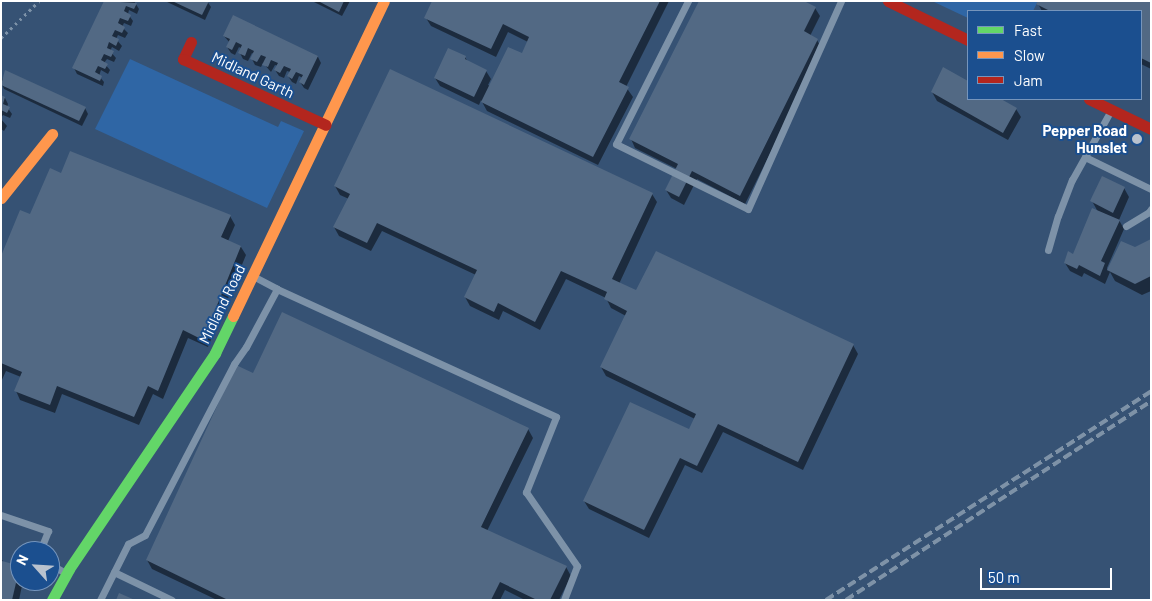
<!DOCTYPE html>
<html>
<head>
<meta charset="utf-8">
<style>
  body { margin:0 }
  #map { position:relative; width:1152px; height:601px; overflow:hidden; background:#365274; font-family:Barlow,sans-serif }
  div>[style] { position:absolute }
  .green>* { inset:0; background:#2f66a5 }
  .shadow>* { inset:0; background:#0007 }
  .building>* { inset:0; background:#526984 }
  .path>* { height:3px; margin-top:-1.5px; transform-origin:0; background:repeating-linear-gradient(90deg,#7d92a8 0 2.5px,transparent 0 6.5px) }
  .lane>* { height:7px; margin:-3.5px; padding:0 3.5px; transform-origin:3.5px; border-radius:3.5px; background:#7d92a8 }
  .fast>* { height:11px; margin:-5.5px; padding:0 5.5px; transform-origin:5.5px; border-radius:5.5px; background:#63d668 }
  .slow>* { height:11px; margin:-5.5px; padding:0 5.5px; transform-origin:5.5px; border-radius:5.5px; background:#ff974d }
  .jam>* { height:11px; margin:-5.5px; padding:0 5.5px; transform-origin:5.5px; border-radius:5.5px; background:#b3261e }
  .rail>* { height:4px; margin-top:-2px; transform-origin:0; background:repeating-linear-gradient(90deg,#7e92a7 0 9px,transparent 0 13px) }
  .dots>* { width:14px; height:14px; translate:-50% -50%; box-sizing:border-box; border:2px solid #1b4f8f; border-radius:50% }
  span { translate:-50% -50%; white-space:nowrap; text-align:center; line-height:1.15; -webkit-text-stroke:4px #1b4f8f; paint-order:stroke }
  .street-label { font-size:15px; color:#fff }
  .poi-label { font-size:15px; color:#fff; font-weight:700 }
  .right { translate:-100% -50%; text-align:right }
  .frame { position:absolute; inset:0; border:2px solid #fff; pointer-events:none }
  .legend { position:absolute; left:967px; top:10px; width:175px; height:90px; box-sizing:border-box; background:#1b4f8f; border:1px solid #7695bc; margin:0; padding:6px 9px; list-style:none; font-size:15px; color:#fff }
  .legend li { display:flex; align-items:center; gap:10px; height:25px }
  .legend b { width:25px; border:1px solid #7695bc }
  .north { position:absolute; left:10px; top:541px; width:50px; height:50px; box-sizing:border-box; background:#1b4f8f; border:1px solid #7695bc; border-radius:50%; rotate:296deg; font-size:14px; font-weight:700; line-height:20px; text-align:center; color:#fff }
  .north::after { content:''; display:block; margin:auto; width:18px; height:22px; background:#b9c2ce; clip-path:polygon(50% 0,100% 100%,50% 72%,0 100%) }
  .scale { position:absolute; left:980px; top:568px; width:132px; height:22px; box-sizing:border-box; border:2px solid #fff; border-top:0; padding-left:6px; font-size:15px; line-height:18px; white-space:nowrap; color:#fff; -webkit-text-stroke:4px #1b4f8f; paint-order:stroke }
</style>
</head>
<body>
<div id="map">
  <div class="green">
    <i style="clip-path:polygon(932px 1px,1038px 1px,1033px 11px,968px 11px,968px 18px)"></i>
    <i style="clip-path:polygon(130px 59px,278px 127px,281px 121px,304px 131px,267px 208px,95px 129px)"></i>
  </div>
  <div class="shadow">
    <i style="clip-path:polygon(105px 1px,134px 1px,139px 9px,137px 14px,129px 10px,128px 14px,133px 21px,131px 26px,124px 23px,122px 27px,128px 33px,125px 38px,118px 35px,116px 39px,122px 46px,119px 51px,112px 47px,110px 51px,116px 58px,114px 62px,107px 59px,104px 63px,110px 70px,108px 74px,101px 70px,99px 76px,104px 82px,103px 86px,77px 74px,74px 68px)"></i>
    <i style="clip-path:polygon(165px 1px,207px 1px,211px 7px,205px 20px)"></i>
    <i style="clip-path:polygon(312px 1px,350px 1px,342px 16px)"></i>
    <i style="clip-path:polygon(433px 1px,669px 1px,626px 87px,633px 97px,598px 165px,487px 111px,481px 100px,479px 105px,440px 86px,435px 78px,465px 57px,468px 62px,486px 71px,491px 79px,488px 85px,490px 86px,522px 55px,528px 42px,508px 32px,496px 57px,431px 26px,426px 18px)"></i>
    <i style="clip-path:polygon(1151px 1px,1151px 69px,1141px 64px,1141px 11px,1042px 11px,1038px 4px)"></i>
    <i style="clip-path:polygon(815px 8px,820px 16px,810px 36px,817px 40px,822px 49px,745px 204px,697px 179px,684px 205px,671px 198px,666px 190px,677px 169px,635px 148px,631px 139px)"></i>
    <i style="clip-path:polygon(233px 16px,318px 57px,321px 63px,308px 90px,304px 88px,300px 82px,303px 78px,299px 76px,296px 84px,292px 82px,288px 76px,290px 72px,287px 71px,284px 78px,279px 76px,275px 70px,278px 66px,275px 65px,271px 72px,263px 63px,261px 67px,255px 65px,252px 59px,254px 54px,252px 53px,248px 61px,243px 59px,240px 53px,242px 49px,239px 47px,235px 55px,231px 53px,227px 47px,230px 43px,224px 36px)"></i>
    <i style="clip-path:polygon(944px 69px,968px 82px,968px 99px,998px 99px,1016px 109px,1021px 117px,1008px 140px,937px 101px,932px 92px)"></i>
    <i style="clip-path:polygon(6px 72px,85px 108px,88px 114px,82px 126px,4px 89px,1px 82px)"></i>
    <i style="clip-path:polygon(1px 97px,5px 98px,8px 104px,7px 107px,12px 114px,10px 118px,3px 115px,1px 118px)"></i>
    <i style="clip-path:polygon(1px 119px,7px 126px,4px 131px,1px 129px)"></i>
    <i style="clip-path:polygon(61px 174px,230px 216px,235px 225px,228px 241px,241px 247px,246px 255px,208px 347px,188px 338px,163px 399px,153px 394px,139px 425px,62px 394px,55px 413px,20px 400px,16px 391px,21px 377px,6px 371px,1px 382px,1px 259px)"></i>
    <i style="clip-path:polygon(1103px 178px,1124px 188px,1129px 197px,1119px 220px,1124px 229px,1107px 268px,1108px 271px,1122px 243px,1135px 249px,1151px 241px,1151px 291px,1142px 295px,1115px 281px,1110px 272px,1105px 284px,1084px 273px,1082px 277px,1070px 271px,1065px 263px,1074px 255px,1098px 212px,1092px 201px)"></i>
    <i style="clip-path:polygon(335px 186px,652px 194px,657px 202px,619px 284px,637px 291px,853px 345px,858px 354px,803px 470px,723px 432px,702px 473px,685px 465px,649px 538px,589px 509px,584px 501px,690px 431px,695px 419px,606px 376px,601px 367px,626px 316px,611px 308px,606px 298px,566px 279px,540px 330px,503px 311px,499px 320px,470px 306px,465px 297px,476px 275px,382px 231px,371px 251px,339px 236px,334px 227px,349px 199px,340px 195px)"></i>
    <i style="clip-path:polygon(254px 375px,528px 429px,533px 438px,487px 531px,566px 567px,571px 576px,559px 600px,525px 600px,505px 590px,500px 600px,217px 600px,152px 569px,147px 560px)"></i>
    <i style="clip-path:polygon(1px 558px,4px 563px,20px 568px,20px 581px,23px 581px,19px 600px,1px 600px)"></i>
  </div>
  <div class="building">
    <i style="clip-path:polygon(104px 1px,137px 3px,134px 9px,126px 6px,124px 11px,131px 15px,128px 21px,120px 18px,118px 23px,125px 27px,122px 33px,115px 30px,112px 36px,119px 39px,116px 46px,109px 42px,107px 48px,114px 51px,111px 57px,104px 54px,101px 60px,108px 64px,105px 69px,98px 66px,95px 72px,102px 76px,100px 81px,72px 68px)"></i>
    <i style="clip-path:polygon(172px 1px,209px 1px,202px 15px)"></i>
    <i style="clip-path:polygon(318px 1px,344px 1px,339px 12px)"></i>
    <i style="clip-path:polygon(432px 1px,660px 1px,619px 82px,629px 87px,593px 157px,481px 102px,508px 47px,522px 53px,529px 37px,503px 24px,491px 49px,424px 18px)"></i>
    <i style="clip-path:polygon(699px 1px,804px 1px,816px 7px,804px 31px,818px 39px,740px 196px,692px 171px,679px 197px,665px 190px,678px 164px,629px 139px)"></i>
    <i style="clip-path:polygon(1038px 1px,1151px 1px,1151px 63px,1141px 58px,1141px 11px,1050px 11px,1036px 4px)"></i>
    <i style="clip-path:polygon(233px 15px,318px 56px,304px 85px,299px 82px,303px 75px,296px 72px,292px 79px,287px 76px,291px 69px,284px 66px,280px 73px,274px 70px,278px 63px,271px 60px,268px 67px,262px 65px,266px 57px,261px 55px,257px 62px,250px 59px,254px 51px,248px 48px,245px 56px,238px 53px,242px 45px,236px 42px,232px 50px,226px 47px,230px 39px,223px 36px)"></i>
    <i style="clip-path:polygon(448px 48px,466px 56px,465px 59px,487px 70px,474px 97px,434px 78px)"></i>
    <i style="clip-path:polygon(943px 67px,968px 81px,968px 99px,1001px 99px,1017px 108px,1003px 133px,931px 92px)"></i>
    <i style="clip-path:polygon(390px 69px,653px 193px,612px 279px,636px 290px,656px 251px,854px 344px,798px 462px,718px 424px,697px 466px,680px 458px,644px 530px,583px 501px,630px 402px,689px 429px,696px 414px,600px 367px,627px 311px,604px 299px,607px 292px,561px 271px,535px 322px,498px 303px,494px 312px,464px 297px,477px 270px,377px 223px,367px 243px,333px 227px,350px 194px,334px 186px)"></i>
    <i style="clip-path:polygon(5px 70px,86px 107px,79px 121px,1px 85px)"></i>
    <i style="clip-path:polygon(1px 95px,5px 97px,3px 104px,10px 107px,7px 113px,1px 110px)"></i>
    <i style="clip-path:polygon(70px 151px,231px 215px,221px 237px,241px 246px,203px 340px,183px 330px,158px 391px,148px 386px,134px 417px,57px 386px,50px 405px,14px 391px,22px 372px,1px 363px,1px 256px,20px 210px,30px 214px,50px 168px,61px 173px)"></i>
    <i style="clip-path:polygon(1102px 176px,1125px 187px,1113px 213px,1090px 201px)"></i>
    <i style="clip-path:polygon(1092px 208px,1120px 220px,1101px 261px,1105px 263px,1100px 276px,1079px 265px,1077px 269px,1064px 263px,1068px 251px,1073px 254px)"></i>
    <i style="clip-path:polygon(1151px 239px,1151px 276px,1135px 284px,1107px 270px,1121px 241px,1135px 247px)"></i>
    <i style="clip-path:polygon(282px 312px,529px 428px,481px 527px,567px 566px,550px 600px,537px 600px,500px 582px,491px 600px,228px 600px,146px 560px,236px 365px,253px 373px)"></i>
    <i style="clip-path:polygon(2px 561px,20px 566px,12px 600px,1px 600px)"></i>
    <i style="clip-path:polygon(119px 593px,135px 600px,116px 600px)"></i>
  </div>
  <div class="path">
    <i style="left:1px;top:38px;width:53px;rotate:-44.2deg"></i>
  </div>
  <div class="lane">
    <i style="left:688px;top:1px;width:160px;rotate:116.7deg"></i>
    <i style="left:616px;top:144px;width:147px;rotate:26.2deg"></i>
    <i style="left:748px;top:209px;width:228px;rotate:-65.9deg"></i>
    <i style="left:1085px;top:157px;width:73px;rotate:25.9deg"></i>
    <i style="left:1126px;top:226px;width:27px;rotate:-31deg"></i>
    <i style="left:1149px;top:212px;width:4px;rotate:-56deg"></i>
    <i style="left:1048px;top:250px;width:35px;rotate:-74deg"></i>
    <i style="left:1058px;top:216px;width:39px;rotate:-69deg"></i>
    <i style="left:1072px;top:180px;width:78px;rotate:-60.8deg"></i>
    <i style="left:253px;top:276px;width:27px;rotate:28deg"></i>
    <i style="left:1px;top:515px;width:50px;rotate:18.8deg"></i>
    <i style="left:48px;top:531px;width:22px;rotate:112deg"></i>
    <i style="left:50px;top:564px;width:16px;rotate:30deg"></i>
    <i style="left:114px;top:572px;width:64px;rotate:25.8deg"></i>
    <i style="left:100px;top:600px;width:63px;rotate:-63.4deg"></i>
    <i style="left:128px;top:544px;width:19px;rotate:-28deg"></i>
    <i style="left:145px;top:535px;width:193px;rotate:-62.5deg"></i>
    <i style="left:234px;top:364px;width:21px;rotate:-55deg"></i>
    <i style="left:246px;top:347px;width:66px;rotate:-61.9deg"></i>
    <i style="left:277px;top:289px;width:307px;rotate:24.6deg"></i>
    <i style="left:556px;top:417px;width:81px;rotate:111.8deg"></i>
    <i style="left:526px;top:492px;width:90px;rotate:55.4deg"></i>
    <i style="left:577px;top:566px;width:36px;rotate:111deg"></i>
  </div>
  <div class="fast">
    <i style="left:52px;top:600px;width:35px;rotate:-61deg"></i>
    <i style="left:69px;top:569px;width:261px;rotate:-55.9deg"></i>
    <i style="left:215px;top:353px;width:41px;rotate:-64.1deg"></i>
  </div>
  <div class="slow">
    <i style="left:1px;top:198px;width:82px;rotate:-51.4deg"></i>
    <i style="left:233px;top:316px;width:349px;rotate:-64.4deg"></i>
  </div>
  <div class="jam">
    <i style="left:888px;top:1px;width:89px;rotate:26deg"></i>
    <i style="left:191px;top:42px;width:19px;rotate:115deg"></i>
    <i style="left:183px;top:59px;width:157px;rotate:24.8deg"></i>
    <i style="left:1089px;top:99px;width:69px;rotate:25.8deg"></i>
  </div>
  <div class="rail">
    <i style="left:826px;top:600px;width:386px;rotate:-32.7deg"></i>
    <i style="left:846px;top:600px;width:364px;rotate:-33.1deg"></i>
  </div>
  <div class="dots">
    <i style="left:1137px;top:139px;background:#b9c2ce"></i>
  </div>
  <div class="street-label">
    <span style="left:253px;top:75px;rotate:25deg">Midland Garth</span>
    <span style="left:222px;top:304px;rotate:-64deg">Midland Road</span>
  </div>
  <div class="poi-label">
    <span class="right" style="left:1127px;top:139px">Pepper Road<br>Hunslet</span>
  </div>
  <div class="frame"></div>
  <ul class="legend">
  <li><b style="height:6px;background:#63d668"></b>Fast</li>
  <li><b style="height:6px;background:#ff974d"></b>Slow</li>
  <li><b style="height:6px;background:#b3261e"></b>Jam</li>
  </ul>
  <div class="north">N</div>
  <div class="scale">50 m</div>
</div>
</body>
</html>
